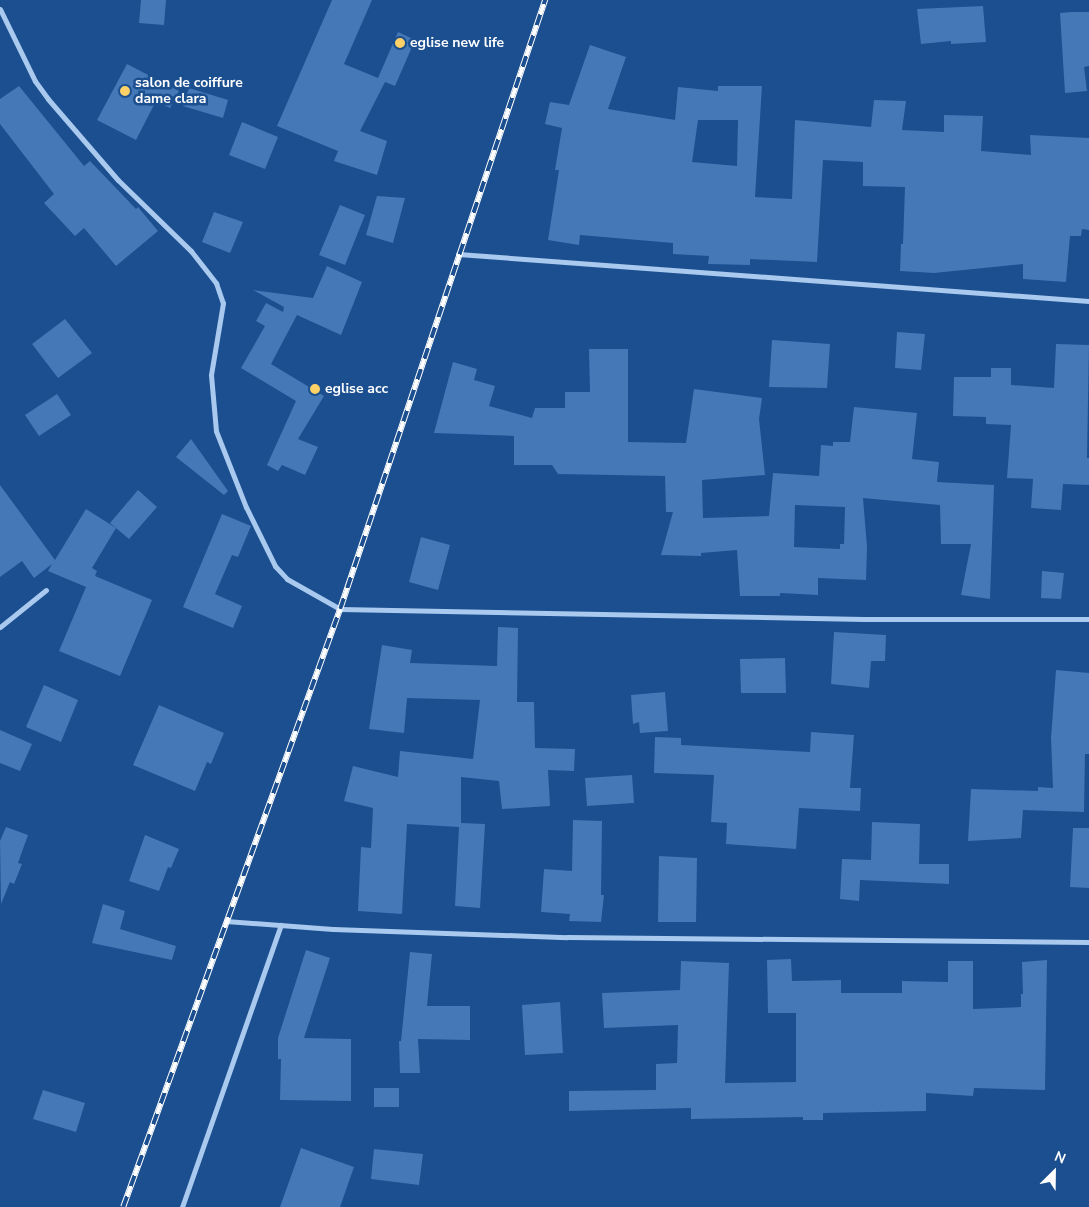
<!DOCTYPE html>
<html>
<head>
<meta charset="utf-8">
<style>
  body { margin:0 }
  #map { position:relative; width:1089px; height:1207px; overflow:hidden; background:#1b4f8f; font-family:"Nunito Sans",sans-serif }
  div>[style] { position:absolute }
  .building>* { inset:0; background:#4478b7 }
  .minor>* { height:5px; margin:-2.5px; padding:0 2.5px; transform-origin:2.5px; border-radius:2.5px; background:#a9c9ee }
  .rail>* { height:5.5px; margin-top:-2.75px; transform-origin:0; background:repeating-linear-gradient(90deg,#1b4f8f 0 11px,#fff 0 22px); box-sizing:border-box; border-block:1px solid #fff }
  .dots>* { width:14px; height:14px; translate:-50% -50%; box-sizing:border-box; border:2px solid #1b4f8f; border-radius:50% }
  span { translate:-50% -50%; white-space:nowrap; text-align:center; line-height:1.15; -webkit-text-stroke:5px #1b4f8f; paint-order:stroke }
  .poi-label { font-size:14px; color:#fff; font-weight:700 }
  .left { translate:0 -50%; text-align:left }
  .north { position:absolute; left:1029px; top:1147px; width:50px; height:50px; -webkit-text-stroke:4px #1b4f8f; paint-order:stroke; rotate:23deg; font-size:14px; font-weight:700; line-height:20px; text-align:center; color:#fff }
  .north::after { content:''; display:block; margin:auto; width:18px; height:22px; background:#fff; clip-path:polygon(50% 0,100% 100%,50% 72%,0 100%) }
</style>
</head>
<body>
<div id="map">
  <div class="building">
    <i style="clip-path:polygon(141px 0,166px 0,164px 25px,139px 23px)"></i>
    <i style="clip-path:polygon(332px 0,372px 0,344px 64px,378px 78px,398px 32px,415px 40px,395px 86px,385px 82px,360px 131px,387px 141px,377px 175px,334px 161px,338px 151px,277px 126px)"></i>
    <i style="clip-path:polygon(983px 6px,986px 42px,951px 44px,951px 41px,921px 44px,917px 9px)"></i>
    <i style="clip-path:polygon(1071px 12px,1089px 12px,1089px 66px,1084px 67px,1087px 91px,1065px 93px,1060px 13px)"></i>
    <i style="clip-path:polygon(evenodd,590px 45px,626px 57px,608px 109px,675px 120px,678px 87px,718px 91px,718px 86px,762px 86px,755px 197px,792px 199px,795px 120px,871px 127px,874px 100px,906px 101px,902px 130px,944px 132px,944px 115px,983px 116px,981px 151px,1031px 155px,1030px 135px,1089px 138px,1089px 230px,1082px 229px,1081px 236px,1070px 236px,1066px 282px,1023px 279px,1023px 264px,934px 273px,900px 271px,901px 244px,903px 244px,905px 187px,863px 186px,863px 162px,823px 160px,817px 262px,750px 259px,750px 265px,708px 264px,709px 256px,673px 254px,673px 243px,580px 235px,579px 245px,548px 240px,559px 170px,555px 170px,562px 128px,545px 124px,550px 102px,569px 105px,590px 45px,698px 120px,738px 120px,737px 166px,692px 162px,698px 120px)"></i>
    <i style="clip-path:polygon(127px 64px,179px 91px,170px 108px,156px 101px,136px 140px,97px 120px)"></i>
    <i style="clip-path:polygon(19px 86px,84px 166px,90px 161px,136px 209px,138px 207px,158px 231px,116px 266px,84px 228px,75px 236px,44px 203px,54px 194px,0 124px,0 99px)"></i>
    <i style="clip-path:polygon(189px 88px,228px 100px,223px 118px,183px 106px)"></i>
    <i style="clip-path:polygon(242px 122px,278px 137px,265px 169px,229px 155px)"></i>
    <i style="clip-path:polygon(377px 196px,405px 198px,393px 243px,366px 235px)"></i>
    <i style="clip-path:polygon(340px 205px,365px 215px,345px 265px,319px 255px)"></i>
    <i style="clip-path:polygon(214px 212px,243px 222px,230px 253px,202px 242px)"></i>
    <i style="clip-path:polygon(327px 266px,362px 282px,341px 335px,297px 315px,271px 364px,324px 396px,298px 439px,318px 447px,305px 475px,282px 465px,278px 471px,267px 465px,296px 401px,241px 368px,265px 326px,256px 321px,266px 303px,283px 312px,284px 307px,253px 290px,313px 298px)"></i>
    <i style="clip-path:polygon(65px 319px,92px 353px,58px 378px,32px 344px)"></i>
    <i style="clip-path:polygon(897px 332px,925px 334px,921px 370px,895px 368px)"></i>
    <i style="clip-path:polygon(772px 340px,830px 344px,827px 388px,769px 387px)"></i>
    <i style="clip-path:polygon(1056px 344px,1089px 345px,1087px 458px,1089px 458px,1089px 485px,1063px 484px,1061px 510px,1031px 508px,1033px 479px,1007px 478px,1011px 425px,986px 424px,986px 417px,953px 416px,954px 377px,991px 377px,991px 368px,1011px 368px,1011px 385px,1054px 388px)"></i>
    <i style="clip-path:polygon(evenodd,589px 349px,628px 349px,628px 442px,686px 443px,694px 389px,762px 398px,759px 419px,765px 475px,702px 480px,703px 518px,769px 516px,773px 473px,819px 476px,821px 445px,833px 446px,833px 442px,850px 442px,854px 407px,917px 413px,912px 459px,939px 462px,937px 482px,994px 485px,990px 599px,961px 595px,971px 544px,941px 544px,940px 505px,863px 498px,867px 547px,866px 580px,818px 578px,818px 595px,780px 593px,780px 596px,740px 596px,737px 550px,701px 553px,701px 556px,661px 555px,673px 512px,666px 512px,665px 476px,558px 474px,552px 465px,514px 465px,514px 436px,434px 433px,453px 362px,477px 369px,474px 380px,495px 386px,489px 406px,532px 418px,535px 408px,565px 408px,565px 392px,590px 392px,589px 349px,795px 505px,845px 507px,844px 544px,840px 544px,840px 549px,794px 547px,795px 505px)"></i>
    <i style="clip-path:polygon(57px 394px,71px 415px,39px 436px,25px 415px)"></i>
    <i style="clip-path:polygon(191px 439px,228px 491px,224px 495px,176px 457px)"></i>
    <i style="clip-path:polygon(0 485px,55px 560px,86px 509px,116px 528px,92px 568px,97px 571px,95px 576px,152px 600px,120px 676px,59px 651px,86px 587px,48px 571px,52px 564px,34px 578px,22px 561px,0 577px)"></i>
    <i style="clip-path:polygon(138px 490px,157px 507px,129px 539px,110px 523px)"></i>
    <i style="clip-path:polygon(222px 514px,251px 526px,238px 557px,232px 555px,215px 594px,242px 606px,233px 628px,183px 607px)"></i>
    <i style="clip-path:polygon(421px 537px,450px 545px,438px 590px,409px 582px)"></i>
    <i style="clip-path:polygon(1042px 571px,1064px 573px,1061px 599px,1041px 598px)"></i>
    <i style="clip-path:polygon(498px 627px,518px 628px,517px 702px,534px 702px,535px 748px,575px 749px,574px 771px,548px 770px,550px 806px,502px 809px,499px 781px,461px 777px,461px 823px,485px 824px,480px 908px,455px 906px,459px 827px,407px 824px,402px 914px,358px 911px,361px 847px,371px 848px,373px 808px,344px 801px,353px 766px,398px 777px,400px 751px,473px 759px,480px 700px,407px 698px,404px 733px,369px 729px,382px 645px,412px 650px,410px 663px,497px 666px)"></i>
    <i style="clip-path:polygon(834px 632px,886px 635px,885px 661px,871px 661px,869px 688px,831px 684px)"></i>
    <i style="clip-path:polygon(785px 658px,786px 693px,741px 693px,740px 659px)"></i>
    <i style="clip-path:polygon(1056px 670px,1089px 673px,1089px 754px,1085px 754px,1084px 812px,1023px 810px,1021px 838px,968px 841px,971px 789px,1038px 791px,1038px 787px,1053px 788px,1051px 738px)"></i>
    <i style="clip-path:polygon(44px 685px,78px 700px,61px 742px,26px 727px)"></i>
    <i style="clip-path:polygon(665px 692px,668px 731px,640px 733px,639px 722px,633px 724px,631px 695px)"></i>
    <i style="clip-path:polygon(159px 705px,224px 733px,211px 764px,207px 762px,195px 791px,133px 765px)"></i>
    <i style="clip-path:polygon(0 730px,32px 744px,20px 771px,0 763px)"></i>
    <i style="clip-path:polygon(811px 732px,854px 735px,850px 788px,861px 788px,860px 811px,799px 808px,796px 849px,726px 844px,727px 823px,711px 822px,714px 775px,654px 773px,655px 737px,681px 738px,681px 745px,810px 752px)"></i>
    <i style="clip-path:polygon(632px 775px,634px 803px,587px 806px,585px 778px)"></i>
    <i style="clip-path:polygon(573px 820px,602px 821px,601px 895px,604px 895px,601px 922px,569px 921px,570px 914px,541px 912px,544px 869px,572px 871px)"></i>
    <i style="clip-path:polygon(872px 822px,920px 824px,919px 864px,949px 864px,949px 884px,860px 880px,859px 901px,840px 899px,842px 859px,871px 860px)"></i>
    <i style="clip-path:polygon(6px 827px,28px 835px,18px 863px,22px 864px,14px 884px,10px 882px,1px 904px,0 841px)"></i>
    <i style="clip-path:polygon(1073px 828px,1089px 828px,1089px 888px,1070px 887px)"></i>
    <i style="clip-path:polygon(145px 835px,179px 849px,171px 868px,168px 867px,159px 891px,129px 881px)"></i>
    <i style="clip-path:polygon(659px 856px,697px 858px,696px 922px,658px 922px)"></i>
    <i style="clip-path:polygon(103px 904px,125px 911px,120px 929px,176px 946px,172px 960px,92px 943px)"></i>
    <i style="clip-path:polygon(306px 950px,330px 958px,304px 1038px,351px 1039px,351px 1101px,280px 1100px,281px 1059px,278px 1059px,278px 1038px)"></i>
    <i style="clip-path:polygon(410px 952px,432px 954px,427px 1006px,470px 1006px,470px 1040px,418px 1039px,420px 1073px,400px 1073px,399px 1041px,401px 1041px)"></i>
    <i style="clip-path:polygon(791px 959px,792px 981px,841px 980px,841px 993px,902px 993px,902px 981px,948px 982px,948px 961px,973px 961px,973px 1009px,1021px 1007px,1021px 994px,1023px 994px,1022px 962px,1047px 960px,1045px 1090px,974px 1088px,973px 1096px,926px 1093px,926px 1111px,823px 1113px,823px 1120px,803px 1120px,803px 1117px,691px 1119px,691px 1108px,569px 1111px,569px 1091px,656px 1090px,656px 1064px,677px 1063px,678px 1025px,604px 1028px,602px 993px,680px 990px,681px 961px,729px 963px,725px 1083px,796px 1082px,796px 1013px,768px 1013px,767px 960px)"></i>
    <i style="clip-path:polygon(560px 1002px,563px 1053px,525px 1055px,522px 1005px)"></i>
    <i style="clip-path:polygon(374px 1088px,399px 1088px,399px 1107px,374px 1107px)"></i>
    <i style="clip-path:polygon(43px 1090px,85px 1103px,76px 1132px,33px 1119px)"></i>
    <i style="clip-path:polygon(301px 1148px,354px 1167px,340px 1207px,280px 1207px)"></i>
    <i style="clip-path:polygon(374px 1149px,423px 1154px,419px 1185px,371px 1179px)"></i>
  </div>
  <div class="minor">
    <i style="left:0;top:9px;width:80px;rotate:64.1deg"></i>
    <i style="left:35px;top:81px;width:22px;rotate:54deg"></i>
    <i style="left:48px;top:99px;width:107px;rotate:49.2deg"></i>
    <i style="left:118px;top:180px;width:102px;rotate:44.2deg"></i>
    <i style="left:191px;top:251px;width:41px;rotate:52deg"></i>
    <i style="left:216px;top:283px;width:21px;rotate:71deg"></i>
    <i style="left:223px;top:303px;width:73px;rotate:99.5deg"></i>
    <i style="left:211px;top:375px;width:56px;rotate:84.9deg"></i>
    <i style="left:216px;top:431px;width:82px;rotate:68.5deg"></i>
    <i style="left:246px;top:507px;width:66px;rotate:63.8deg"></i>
    <i style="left:275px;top:566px;width:18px;rotate:47deg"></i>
    <i style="left:287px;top:579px;width:61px;rotate:29.5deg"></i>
    <i style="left:340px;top:609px;width:524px;rotate:1.09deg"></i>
    <i style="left:864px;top:619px;width:225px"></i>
    <i style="left:458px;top:254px;width:633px;rotate:4.26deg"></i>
    <i style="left:0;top:627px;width:59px;rotate:-38.8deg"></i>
    <i style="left:226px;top:921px;width:107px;rotate:4.3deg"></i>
    <i style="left:333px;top:929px;width:234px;rotate:2deg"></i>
    <i style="left:567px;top:937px;width:522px;rotate:0.55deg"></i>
    <i style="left:182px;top:1207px;width:299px;rotate:-70.7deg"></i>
  </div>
  <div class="rail">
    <i style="left:123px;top:1207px;width:636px;rotate:-70.06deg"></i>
    <i style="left:340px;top:609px;width:643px;rotate:-71.4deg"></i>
  </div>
  <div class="dots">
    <i style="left:400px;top:43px;background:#ffd166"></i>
    <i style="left:125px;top:91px;background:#ffd166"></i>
    <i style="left:315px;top:389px;background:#ffd166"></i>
  </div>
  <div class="poi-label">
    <span class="left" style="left:410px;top:43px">eglise new life</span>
    <span class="left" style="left:135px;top:91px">salon de coiffure<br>dame clara</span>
    <span class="left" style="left:325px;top:389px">eglise acc</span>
  </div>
  <div class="north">N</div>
</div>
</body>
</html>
